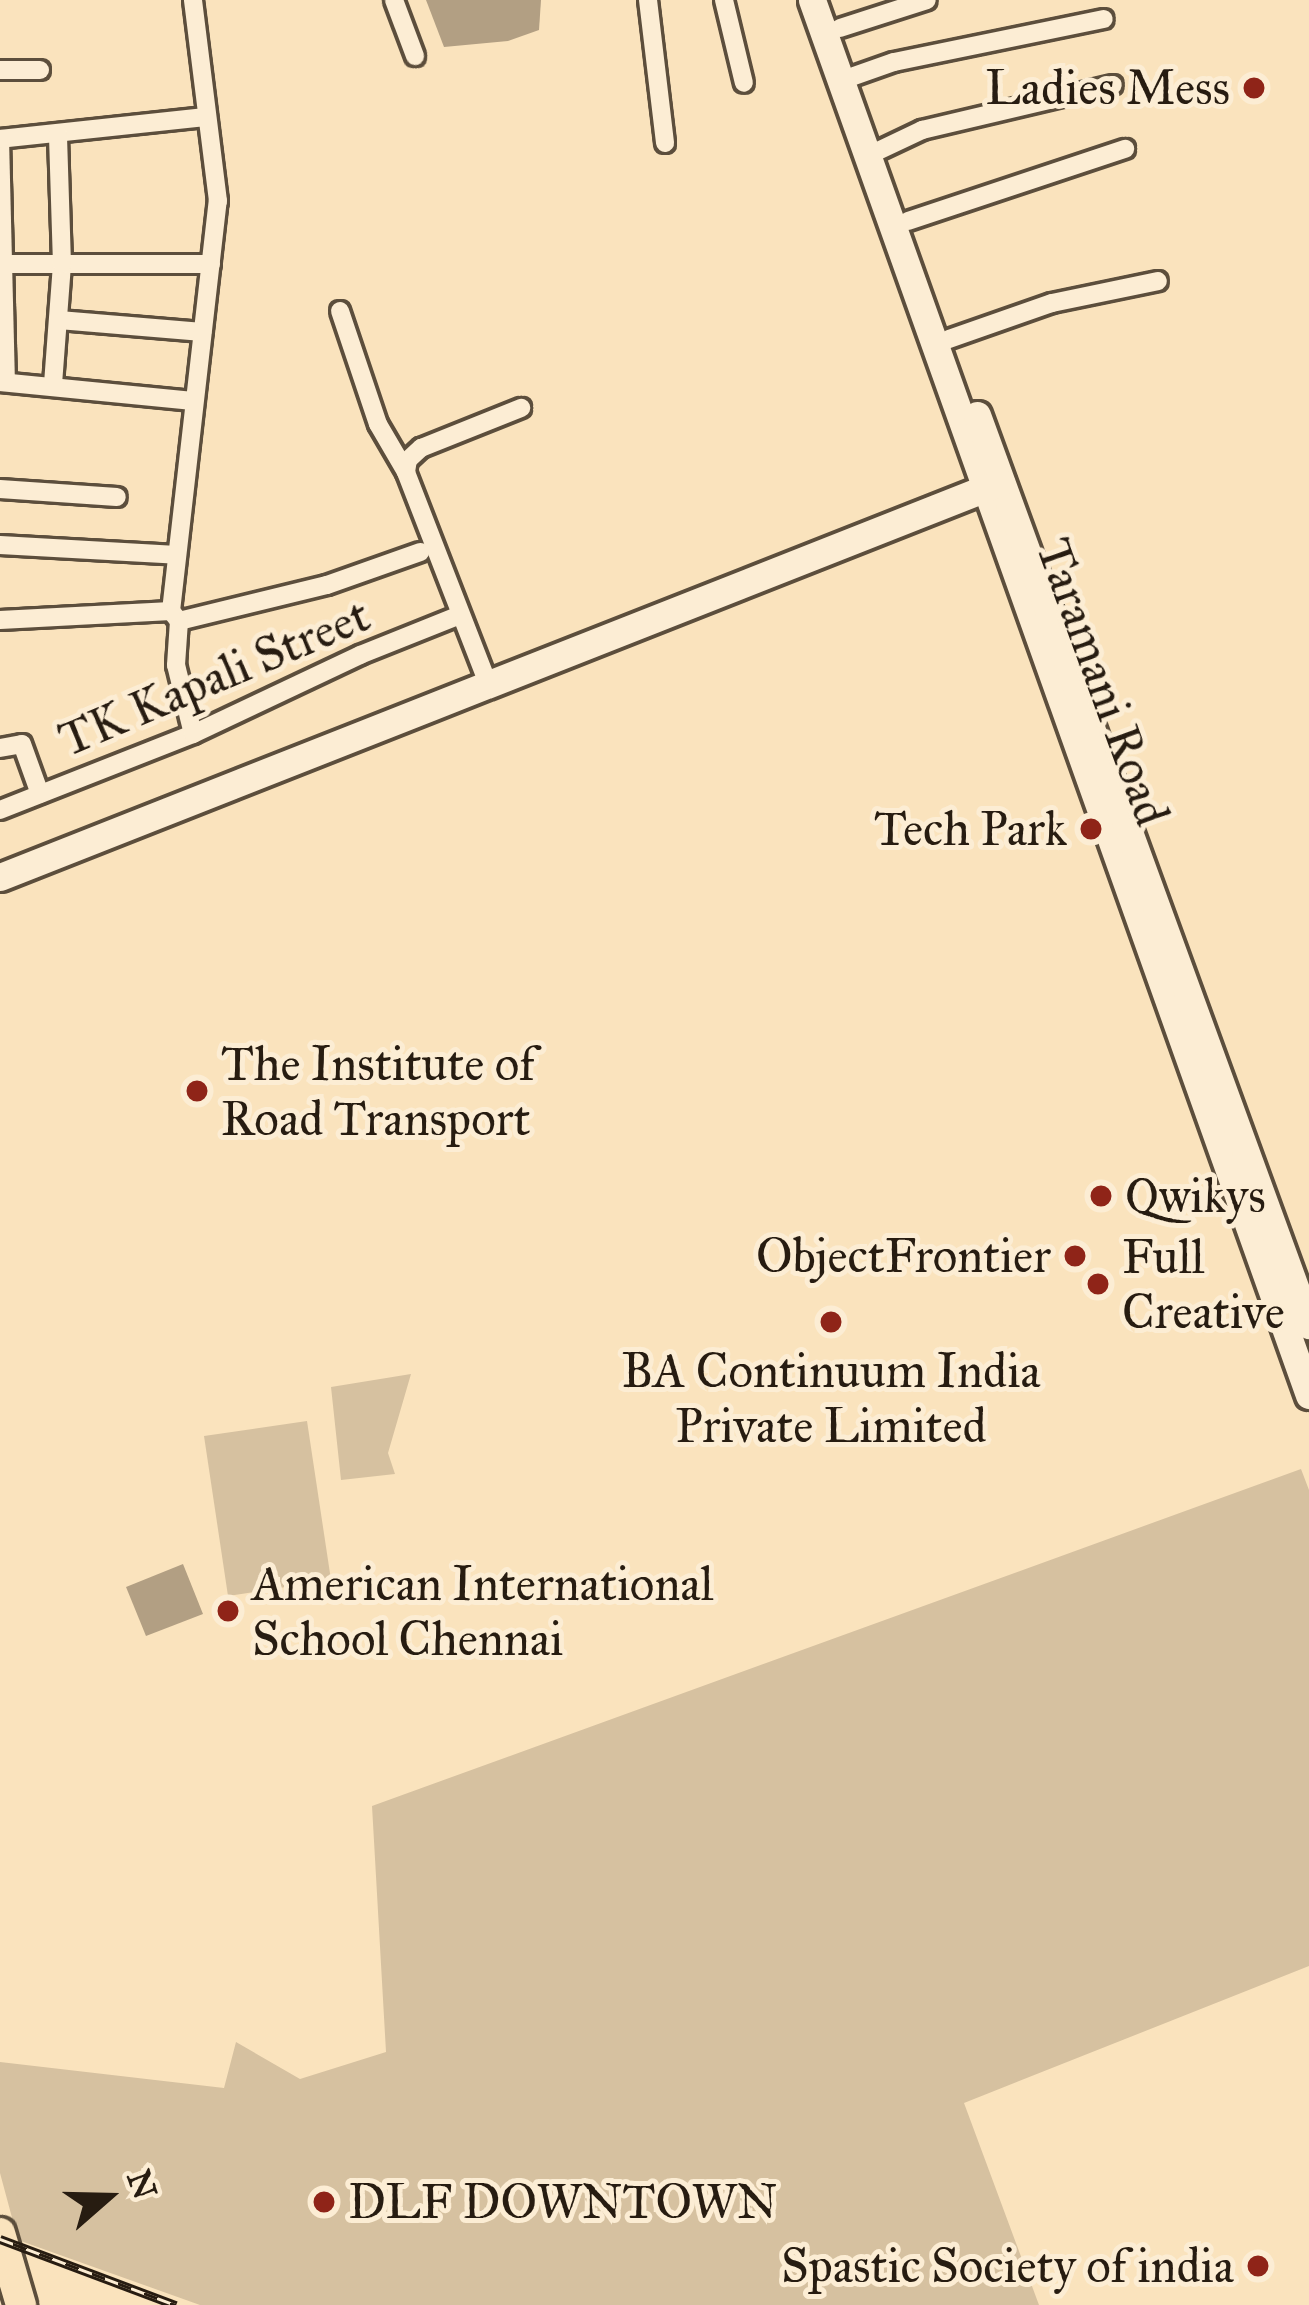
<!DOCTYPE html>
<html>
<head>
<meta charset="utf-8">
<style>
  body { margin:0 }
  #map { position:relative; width:1309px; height:2305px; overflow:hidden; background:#fae3bd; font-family:"IM FELL Great Primer",serif }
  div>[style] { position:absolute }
  .green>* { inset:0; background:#d6c1a0 }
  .water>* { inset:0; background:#b29f83 }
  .roads { filter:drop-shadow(3px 0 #5c4e3c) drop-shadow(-3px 0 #5c4e3c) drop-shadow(0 3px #5c4e3c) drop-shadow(0 -3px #5c4e3c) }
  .street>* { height:18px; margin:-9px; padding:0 9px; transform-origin:9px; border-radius:9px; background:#fcedd4 }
  .secondary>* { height:27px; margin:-13.5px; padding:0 13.5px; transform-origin:13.5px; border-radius:13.5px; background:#fcedd4 }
  .primary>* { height:30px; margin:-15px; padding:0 15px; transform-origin:15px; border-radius:15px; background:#fae3bd }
  .rail>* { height:9px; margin-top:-4.5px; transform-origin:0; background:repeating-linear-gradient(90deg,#fcedd4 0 14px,#271c11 0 28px); box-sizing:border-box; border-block:3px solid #271c11 }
  .dots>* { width:33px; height:33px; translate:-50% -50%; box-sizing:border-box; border:6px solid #fcedd4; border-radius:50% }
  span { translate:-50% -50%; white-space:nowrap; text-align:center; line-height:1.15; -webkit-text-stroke:10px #fcedd4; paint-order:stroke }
  .poi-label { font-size:48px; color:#271c11 }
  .right { translate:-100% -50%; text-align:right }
  .left { translate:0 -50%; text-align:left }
  .street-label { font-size:48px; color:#271c11 }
  .north { position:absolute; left:48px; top:2137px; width:120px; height:120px; -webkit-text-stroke:9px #fcedd4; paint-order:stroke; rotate:70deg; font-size:33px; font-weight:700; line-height:48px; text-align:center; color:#271c11 }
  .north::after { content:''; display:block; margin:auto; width:42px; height:54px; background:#271c11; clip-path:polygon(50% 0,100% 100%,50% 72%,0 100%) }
</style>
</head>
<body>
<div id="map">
  <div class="green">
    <i style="clip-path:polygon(411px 1374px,388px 1453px,395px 1474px,341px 1480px,331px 1387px)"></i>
    <i style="clip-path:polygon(307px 1421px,331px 1580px,228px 1596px,204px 1436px)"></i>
    <i style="clip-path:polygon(1301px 1469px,1309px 1490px,1309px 1966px,964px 2103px,1039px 2305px,200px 2305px,18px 2240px,0 2173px,0 2062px,224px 2088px,236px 2042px,300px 2079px,386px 2052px,372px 1806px)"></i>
  </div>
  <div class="water">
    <i style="clip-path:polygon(426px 0,541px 0,539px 30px,508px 41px,444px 47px)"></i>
    <i style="clip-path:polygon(183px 1564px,203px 1614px,146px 1636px,126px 1587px)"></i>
  </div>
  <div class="roads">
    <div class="street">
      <i style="left:394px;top:0;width:60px;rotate:69.4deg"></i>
      <i style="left:648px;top:0;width:144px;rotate:83.2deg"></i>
      <i style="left:724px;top:0;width:85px;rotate:76.5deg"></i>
      <i style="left:840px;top:28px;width:91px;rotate:-17.8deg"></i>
      <i style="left:0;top:70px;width:40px"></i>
      <i style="left:854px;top:76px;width:42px;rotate:-19.3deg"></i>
      <i style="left:894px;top:62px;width:214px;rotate:-11.6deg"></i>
      <i style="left:0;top:139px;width:243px;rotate:88.6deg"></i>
      <i style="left:0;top:139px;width:207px;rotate:-6.1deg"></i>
      <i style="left:880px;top:150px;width:47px;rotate:-25.5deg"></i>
      <i style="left:922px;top:130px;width:196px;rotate:-13.3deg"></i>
      <i style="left:908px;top:221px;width:229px;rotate:-18.4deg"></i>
      <i style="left:0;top:264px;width:211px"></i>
      <i style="left:340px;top:311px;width:119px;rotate:71.4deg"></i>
      <i style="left:378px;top:424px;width:56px;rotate:59.7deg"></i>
      <i style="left:59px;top:320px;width:144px;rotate:4.8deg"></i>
      <i style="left:949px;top:339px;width:109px;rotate:-19.3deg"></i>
      <i style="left:1052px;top:303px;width:108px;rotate:-11.7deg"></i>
      <i style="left:0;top:382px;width:194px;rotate:5.6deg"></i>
      <i style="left:53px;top:384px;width:120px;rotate:-85.7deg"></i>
      <i style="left:62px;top:264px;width:130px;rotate:-91.8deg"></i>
      <i style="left:0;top:489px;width:117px;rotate:3.9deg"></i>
      <i style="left:0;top:545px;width:177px;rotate:3.2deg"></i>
      <i style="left:0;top:620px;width:171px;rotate:-3deg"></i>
      <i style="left:179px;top:621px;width:152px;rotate:-13.7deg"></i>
      <i style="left:327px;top:585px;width:99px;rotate:-19.5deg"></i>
      <i style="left:487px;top:681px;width:224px;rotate:-111.2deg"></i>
      <i style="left:406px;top:472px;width:12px;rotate:-81deg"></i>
      <i style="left:408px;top:460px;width:18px;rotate:-43deg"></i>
      <i style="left:421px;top:448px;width:108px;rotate:-21.8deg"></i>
      <i style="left:193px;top:734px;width:71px;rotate:-103.8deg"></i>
      <i style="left:176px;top:665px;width:44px;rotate:-86.1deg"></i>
      <i style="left:179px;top:621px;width:13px;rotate:-129deg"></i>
      <i style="left:171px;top:611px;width:413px;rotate:-83.5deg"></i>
      <i style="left:218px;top:201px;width:203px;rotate:-97.1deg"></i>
      <i style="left:0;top:748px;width:22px;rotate:-10deg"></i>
      <i style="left:22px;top:744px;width:53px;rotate:70.2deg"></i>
      <i style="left:0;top:810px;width:207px;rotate:-21.5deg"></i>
      <i style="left:193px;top:734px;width:185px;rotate:-25.3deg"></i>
      <i style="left:360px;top:655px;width:108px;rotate:-21.8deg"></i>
    </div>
    <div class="secondary">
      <i style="left:812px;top:0;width:1481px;rotate:70.39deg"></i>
      <i style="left:977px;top:415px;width:969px;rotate:69.96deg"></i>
      <i style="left:0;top:877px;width:1076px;rotate:-21.53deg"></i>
    </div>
    <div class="primary">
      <i style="left:0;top:2233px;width:75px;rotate:73.7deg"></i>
    </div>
  </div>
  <div class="rail">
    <i style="left:0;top:2239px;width:188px;rotate:20.6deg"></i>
  </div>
  <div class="dots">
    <i style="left:1254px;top:88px;background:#8f2418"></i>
    <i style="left:1091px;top:829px;background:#8f2418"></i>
    <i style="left:197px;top:1091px;background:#8f2418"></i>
    <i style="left:1101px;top:1196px;background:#8f2418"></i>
    <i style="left:1075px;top:1256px;background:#8f2418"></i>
    <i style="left:1098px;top:1284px;background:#8f2418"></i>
    <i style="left:831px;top:1322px;background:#8f2418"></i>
    <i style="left:228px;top:1611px;background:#8f2418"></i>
    <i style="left:324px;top:2202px;background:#8f2418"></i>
    <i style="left:1258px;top:2266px;background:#8f2418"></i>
  </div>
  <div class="poi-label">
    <span class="right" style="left:1230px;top:88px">Ladies Mess</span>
    <span class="right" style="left:1067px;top:829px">Tech Park</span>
    <span class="left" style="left:221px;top:1091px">The Institute of<br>Road Transport</span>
    <span class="left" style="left:1125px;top:1196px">Qwikys</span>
    <span class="right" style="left:1051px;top:1256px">ObjectFrontier</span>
    <span class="left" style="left:1122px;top:1284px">Full<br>Creative</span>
    <span style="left:831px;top:1398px">BA Continuum India<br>Private Limited</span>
    <span class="left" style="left:252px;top:1611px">American International<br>School Chennai</span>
    <span class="left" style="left:348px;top:2202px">DLF DOWNTOWN</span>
    <span class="right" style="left:1234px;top:2266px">Spastic Society of india</span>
  </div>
  <div class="street-label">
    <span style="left:214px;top:677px;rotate:-23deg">TK Kapali Street</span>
    <span style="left:1103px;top:682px;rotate:70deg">Taramani Road</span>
  </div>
  <div class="north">N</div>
</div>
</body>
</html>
